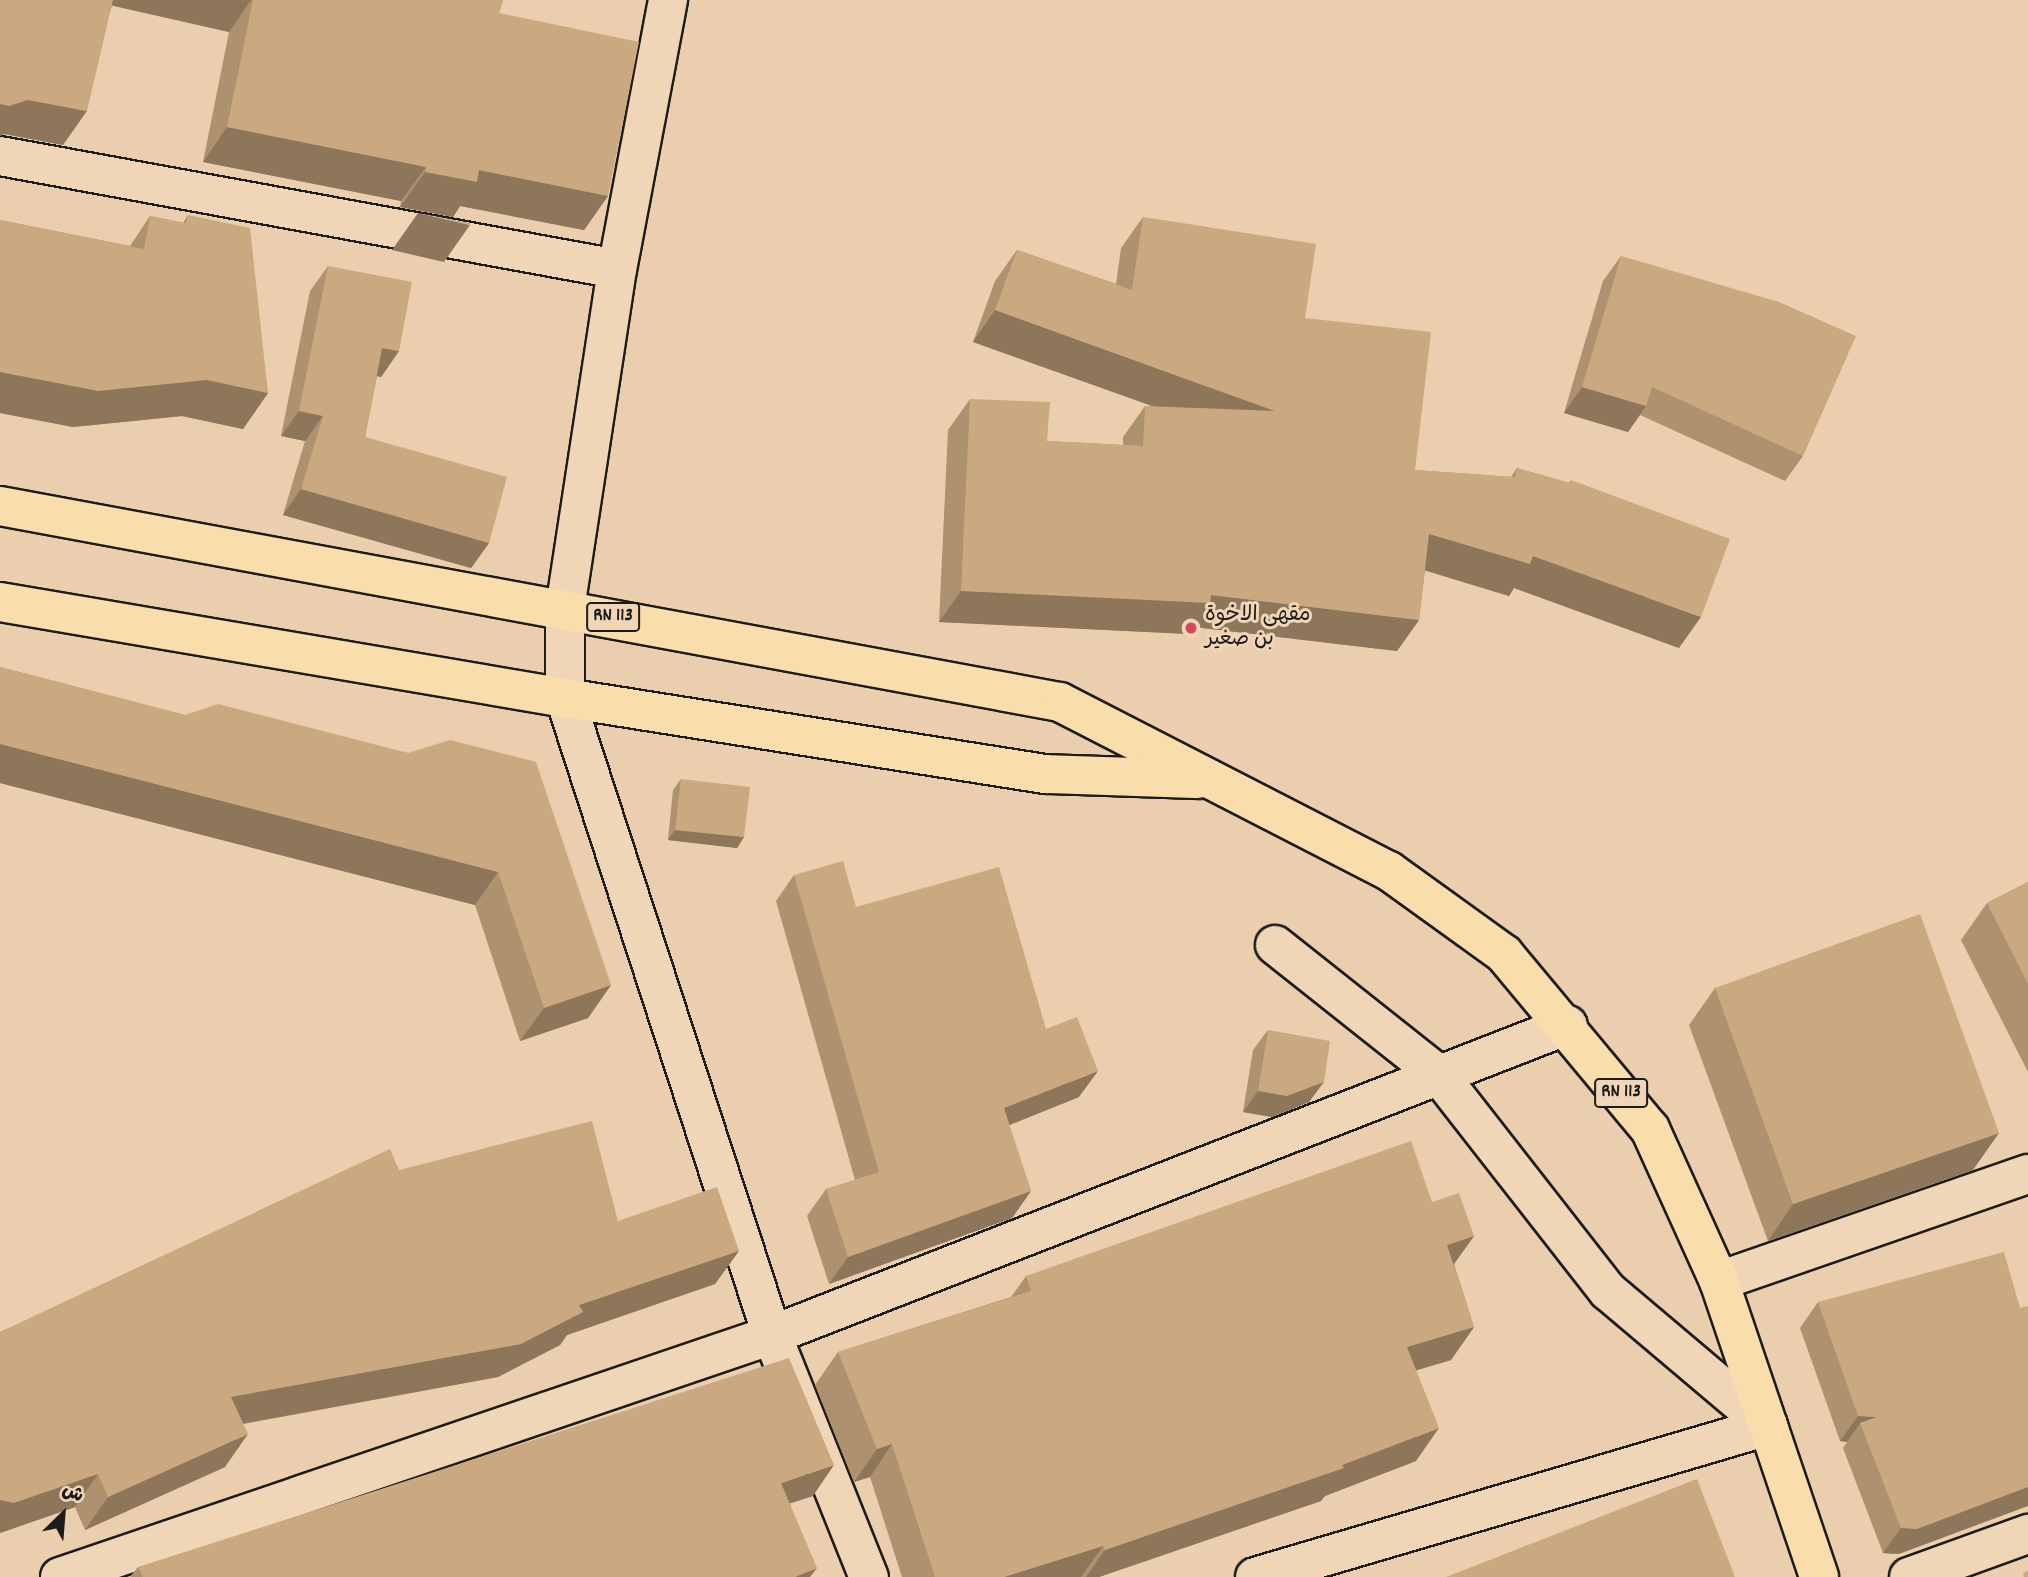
<!DOCTYPE html>
<html>
<head>
<meta charset="utf-8">
<style>
  body { margin:0 }
  #map { position:relative; width:2028px; height:1577px; overflow:hidden; background:#eacead; font-family:Dekko,"Playpen Sans Arabic",sans-serif }
  div>[style] { position:absolute }
  .roads { filter:drop-shadow(2px 0 #1c1c1c) drop-shadow(-2px 0 #1c1c1c) drop-shadow(0 2px #1c1c1c) drop-shadow(0 -2px #1c1c1c) }
  .minor>* { height:38px; margin:-19px; padding:0 19px; transform-origin:19px; border-radius:19px; background:#f0d6b7 }
  .major>* { height:38px; margin:-19px; padding:0 19px; transform-origin:19px; border-radius:19px; background:#f9deab }
  .wall>* { inset:0; background:#ae916e }
  .shaded-wall>* { inset:0; background:#8d765a }
  .building>* { inset:0; background:#caa980 }
  .dots>* { width:19px; height:19px; translate:-50% -50%; box-sizing:border-box; border:4px solid #f0d6b7; border-radius:50% }
  span { translate:-50% -50%; white-space:nowrap; text-align:center; line-height:1.15; -webkit-text-stroke:6px #f0d6b7; paint-order:stroke }
  .shield-label span { padding:2px 5px; background:#f0d6b7; border:2px solid; border-radius:5px; -webkit-text-stroke-width:0 }
  .shield-label { font-size:19px; color:#1c1c1c; font-weight:700 }
  .poi-label { font-size:21px; color:#1c1c1c }
  .left { translate:0 -50%; text-align:left }
  .north { position:absolute; left:28px; top:1479px; width:70px; height:70px; -webkit-text-stroke:5px #f0d6b7; paint-order:stroke; rotate:25deg; font-size:19px; font-weight:700; line-height:28px; text-align:center; color:#1c1c1c }
  .north::after { content:''; display:block; margin:auto; width:24px; height:32px; background:#1c1c1c; clip-path:polygon(50% 0,100% 100%,50% 72%,0 100%) }
</style>
</head>
<body>
<div id="map">
  <div class="roads">
    <div class="minor">
      <i style="left:668px;top:0;width:274px;rotate:100.7deg"></i>
      <i style="left:617px;top:269px;width:343px;rotate:98.7deg"></i>
      <i style="left:565px;top:608px;width:90px;rotate:90deg"></i>
      <i style="left:565px;top:698px;width:670px;rotate:72deg"></i>
      <i style="left:772px;top:1335px;width:261px;rotate:68.2deg"></i>
      <i style="left:0;top:156px;width:627px;rotate:10.38deg"></i>
      <i style="left:1275px;top:945px;width:209px;rotate:38.4deg"></i>
      <i style="left:1439px;top:1075px;width:274px;rotate:52deg"></i>
      <i style="left:1608px;top:1291px;width:209px;rotate:40.2deg"></i>
      <i style="left:1719px;top:1281px;width:327px;rotate:-19.1deg"></i>
      <i style="left:60px;top:1577px;width:752px;rotate:-18.77deg"></i>
      <i style="left:772px;top:1335px;width:854px;rotate:-21.28deg"></i>
      <i style="left:1255px;top:1577px;width:535px;rotate:-16.4deg"></i>
      <i style="left:1909px;top:1577px;width:127px;rotate:-19.9deg"></i>
    </div>
    <div class="major">
      <i style="left:0;top:506px;width:1078px;rotate:10.48deg"></i>
      <i style="left:1060px;top:702px;width:370px;rotate:27.2deg"></i>
      <i style="left:1389px;top:871px;width:142px;rotate:35.8deg"></i>
      <i style="left:1504px;top:954px;width:228px;rotate:50.2deg"></i>
      <i style="left:1650px;top:1129px;width:167px;rotate:65.6deg"></i>
      <i style="left:1719px;top:1281px;width:312px;rotate:71.3deg"></i>
      <i style="left:0;top:602px;width:573px;rotate:9.64deg"></i>
      <i style="left:565px;top:698px;width:487px;rotate:9deg"></i>
      <i style="left:1046px;top:774px;width:152px;rotate:1.9deg"></i>
    </div>
  </div>
  <div class="wall">
    <i style="clip-path:polygon(0 0,503px 0,499px 13px,608px 196px,584px 230px,460px 206px,453px 217px,400px 207px,401px 201px,203px 162px,229px 32px,112px 5px,63px 145px,4px 134px)"></i>
    <i style="clip-path:polygon(188px 215px,268px 393px,243px 429px,182px 416px,73px 427px,0 413px,0 220px,130px 246px,150px 216px,183px 223px)"></i>
    <i style="clip-path:polygon(1143px 217px,1305px 318px,1415px 470px,1511px 477px,1517px 468px,1569px 483px,1571px 480px,1679px 648px,1514px 588px,1509px 596px,1425px 570px,1419px 620px,1397px 651px,1194px 627px,1189px 634px,939px 622px,948px 430px,970px 399px,1047px 441px,1123px 445px,1123px 437px,1145px 406px,1152px 406px,973px 342px,995px 281px,1017px 250px,1116px 284px,1121px 248px)"></i>
    <i style="clip-path:polygon(1621px 256px,1803px 456px,1785px 481px,1640px 415px,1628px 432px,1564px 413px,1603px 281px)"></i>
    <i style="clip-path:polygon(328px 266px,399px 351px,381px 377px,377px 376px,365px 437px,489px 543px,471px 568px,283px 515px,305px 441px,281px 436px,310px 291px)"></i>
    <i style="clip-path:polygon(0 667px,185px 715px,408px 753px,611px 985px,588px 1018px,520px 1041px,475px 905px,0 783px)"></i>
    <i style="clip-path:polygon(681px 779px,744px 837px,737px 848px,668px 840px,673px 790px)"></i>
    <i style="clip-path:polygon(794px 875px,856px 907px,1046px 1029px,1079px 1097px,1009px 1125px,1031px 1191px,1012px 1218px,829px 1284px,807px 1216px,826px 1189px,855px 1180px,776px 901px)"></i>
    <i style="clip-path:polygon(2028px 882px,2028px 1072px,1961px 940px,1987px 903px)"></i>
    <i style="clip-path:polygon(1715px 988px,1973px 1170px,1768px 1241px,1689px 1025px)"></i>
    <i style="clip-path:polygon(1268px 1030px,1309px 1102px,1272px 1117px,1243px 1112px,1253px 1050px)"></i>
    <i style="clip-path:polygon(399px 1170px,739px 1251px,715px 1284px,567px 1335px,560px 1345px,498px 1377px,243px 1424px,225px 1467px,85px 1530px,75px 1507px,0 1533px,0 1332px)"></i>
    <i style="clip-path:polygon(1432px 1202px,1474px 1236px,1454px 1264px,1474px 1327px,1451px 1360px,1416px 1370px,1416px 1461px,1325px 1496px,1321px 1501px,1099px 1577px,902px 1577px,870px 1477px,854px 1482px,815px 1385px,838px 1352px,1011px 1297px,1026px 1276px)"></i>
    <i style="clip-path:polygon(1818px 1302px,2020px 1308px,1899px 1554px,1883px 1553px,1843px 1448px,1847px 1442px,1840px 1441px,1800px 1328px)"></i>
    <i style="clip-path:polygon(813px 1496px,790px 1503px,810px 1577px,130px 1577px,138px 1567px)"></i>
  </div>
  <div class="shaded-wall">
    <i style="clip-path:polygon(98px 0,251px 0,229px 32px,96px 2px)"></i>
    <i style="clip-path:polygon(28px 100px,87px 111px,63px 145px,4px 134px,0 136px,0 104px)"></i>
    <i style="clip-path:polygon(227px 127px,426px 167px,401px 201px,203px 162px)"></i>
    <i style="clip-path:polygon(479px 170px,608px 196px,584px 230px,460px 206px,453px 217px,400px 207px,425px 172px)"></i>
    <i style="clip-path:polygon(418px 213px,470px 225px,444px 262px,392px 250px)"></i>
    <i style="clip-path:polygon(995px 310px,1275px 411px,1253px 442px,973px 342px)"></i>
    <i style="clip-path:polygon(382px 348px,399px 351px,381px 377px,364px 373px)"></i>
    <i style="clip-path:polygon(0 372px,207px 380px,268px 393px,243px 429px,182px 416px,73px 427px,0 413px)"></i>
    <i style="clip-path:polygon(1582px 387px,1646px 406px,1628px 432px,1564px 413px)"></i>
    <i style="clip-path:polygon(299px 411px,323px 416px,305px 441px,281px 436px)"></i>
    <i style="clip-path:polygon(301px 489px,489px 543px,471px 568px,283px 515px)"></i>
    <i style="clip-path:polygon(1429px 534px,1533px 556px,1701px 617px,1679px 648px,1514px 588px,1509px 596px,1407px 565px)"></i>
    <i style="clip-path:polygon(961px 591px,1211px 595px,1419px 620px,1397px 651px,1194px 627px,1189px 634px,939px 622px)"></i>
    <i style="clip-path:polygon(0 744px,498px 872px,475px 905px,0 783px)"></i>
    <i style="clip-path:polygon(675px 830px,744px 837px,737px 848px,668px 840px)"></i>
    <i style="clip-path:polygon(611px 985px,588px 1018px,520px 1041px,544px 1008px)"></i>
    <i style="clip-path:polygon(1098px 1071px,1079px 1097px,985px 1135px,1004px 1108px)"></i>
    <i style="clip-path:polygon(1324px 1082px,1309px 1102px,1272px 1117px,1243px 1112px,1258px 1091px)"></i>
    <i style="clip-path:polygon(1999px 1133px,1973px 1170px,1768px 1241px,1793px 1204px)"></i>
    <i style="clip-path:polygon(1031px 1191px,1012px 1218px,829px 1284px,848px 1257px)"></i>
    <i style="clip-path:polygon(1474px 1236px,1451px 1268px,1447px 1245px)"></i>
    <i style="clip-path:polygon(739px 1251px,715px 1284px,567px 1335px,560px 1345px,498px 1377px,208px 1430px,231px 1397px,579px 1305px)"></i>
    <i style="clip-path:polygon(1474px 1327px,1451px 1360px,1384px 1380px,1407px 1347px)"></i>
    <i style="clip-path:polygon(1858px 1416px,1877px 1417px,1860px 1423px,1847px 1442px,1840px 1441px)"></i>
    <i style="clip-path:polygon(1439px 1428px,1416px 1461px,1325px 1496px,1321px 1501px,1099px 1577px,1086px 1577px,1105px 1550px,1342px 1465px)"></i>
    <i style="clip-path:polygon(248px 1434px,225px 1467px,85px 1530px,108px 1497px)"></i>
    <i style="clip-path:polygon(892px 1444px,870px 1477px,854px 1482px,877px 1449px)"></i>
    <i style="clip-path:polygon(834px 1465px,813px 1496px,760px 1513px,781px 1483px)"></i>
    <i style="clip-path:polygon(98px 1474px,75px 1507px,0 1533px,0 1500px)"></i>
    <i style="clip-path:polygon(2028px 1487px,2028px 1506px,1899px 1554px,1883px 1553px,1901px 1528px)"></i>
    <i style="clip-path:polygon(1103px 1546px,1081px 1577px,1004px 1577px)"></i>
    <i style="clip-path:polygon(817px 1568px,810px 1577px,795px 1577px)"></i>
  </div>
  <div class="building">
    <i style="clip-path:polygon(0 0,113px 0,87px 111px,28px 100px,9px 106px,0 104px)"></i>
    <i style="clip-path:polygon(253px 0,503px 0,499px 13px,639px 42px,608px 196px,479px 170px,477px 182px,425px 172px,426px 167px,227px 127px)"></i>
    <i style="clip-path:polygon(418px 213px,470px 223px,470px 225px)"></i>
    <i style="clip-path:polygon(188px 215px,250px 228px,268px 393px,207px 380px,98px 391px,0 372px,0 220px,144px 249px,150px 216px,186px 223px)"></i>
    <i style="clip-path:polygon(1143px 217px,1316px 244px,1305px 318px,1431px 332px,1415px 470px,1515px 477px,1517px 468px,1570px 483px,1571px 480px,1730px 539px,1701px 617px,1533px 556px,1530px 564px,1429px 534px,1419px 620px,1211px 595px,1210px 603px,961px 591px,970px 399px,1050px 402px,1047px 441px,1143px 446px,1145px 406px,1275px 411px,995px 310px,1017px 250px,1132px 290px)"></i>
    <i style="clip-path:polygon(1621px 256px,1779px 302px,1856px 336px,1803px 456px,1652px 387px,1646px 406px,1582px 387px)"></i>
    <i style="clip-path:polygon(328px 266px,412px 282px,399px 351px,382px 348px,365px 437px,507px 477px,489px 543px,301px 489px,323px 416px,299px 411px)"></i>
    <i style="clip-path:polygon(0 667px,185px 715px,218px 704px,408px 753px,450px 740px,536px 762px,611px 985px,544px 1008px,498px 872px,0 744px)"></i>
    <i style="clip-path:polygon(681px 779px,750px 787px,744px 837px,675px 830px)"></i>
    <i style="clip-path:polygon(843px 861px,856px 907px,999px 867px,1046px 1029px,1077px 1017px,1098px 1071px,1004px 1108px,1031px 1191px,848px 1257px,826px 1189px,879px 1172px,794px 875px)"></i>
    <i style="clip-path:polygon(2028px 882px,2028px 984px,1987px 903px)"></i>
    <i style="clip-path:polygon(1920px 914px,1999px 1133px,1793px 1204px,1715px 988px)"></i>
    <i style="clip-path:polygon(1268px 1030px,1330px 1041px,1324px 1082px,1287px 1096px,1258px 1091px)"></i>
    <i style="clip-path:polygon(592px 1121px,618px 1221px,717px 1187px,739px 1251px,579px 1305px,583px 1312px,521px 1344px,231px 1397px,248px 1434px,108px 1497px,98px 1474px,14px 1503px,0 1500px,0 1332px,390px 1149px,399px 1170px)"></i>
    <i style="clip-path:polygon(1411px 1141px,1432px 1202px,1459px 1193px,1474px 1236px,1447px 1245px,1474px 1327px,1407px 1347px,1439px 1428px,1342px 1465px,1344px 1468px,1105px 1550px,1103px 1546px,1004px 1577px,935px 1577px,892px 1444px,877px 1449px,838px 1352px,1031px 1291px,1026px 1276px)"></i>
    <i style="clip-path:polygon(2004px 1252px,2020px 1308px,2028px 1306px,2028px 1487px,1917px 1529px,1901px 1528px,1860px 1423px,1877px 1417px,1858px 1416px,1818px 1302px)"></i>
    <i style="clip-path:polygon(789px 1358px,834px 1465px,781px 1483px,817px 1568px,795px 1577px,143px 1577px,138px 1567px)"></i>
    <i style="clip-path:polygon(1697px 1479px,1735px 1577px,1446px 1577px)"></i>
    <i style="clip-path:polygon(2028px 1571px,2028px 1577px,2024px 1577px,2023px 1573px)"></i>
  </div>
  <div class="dots">
    <i style="left:1191px;top:628px;background:#d1495b"></i>
  </div>
  <div class="shield-label">
    <span style="left:613px;top:617px">RN 113</span>
    <span style="left:1621px;top:1093px">RN 113</span>
  </div>
  <div class="poi-label">
    <span class="left" style="left:1205px;top:628px">مقهی الاخوة<br>بن صغير</span>
  </div>
  <div class="north">ش</div>
</div>
</body>
</html>
